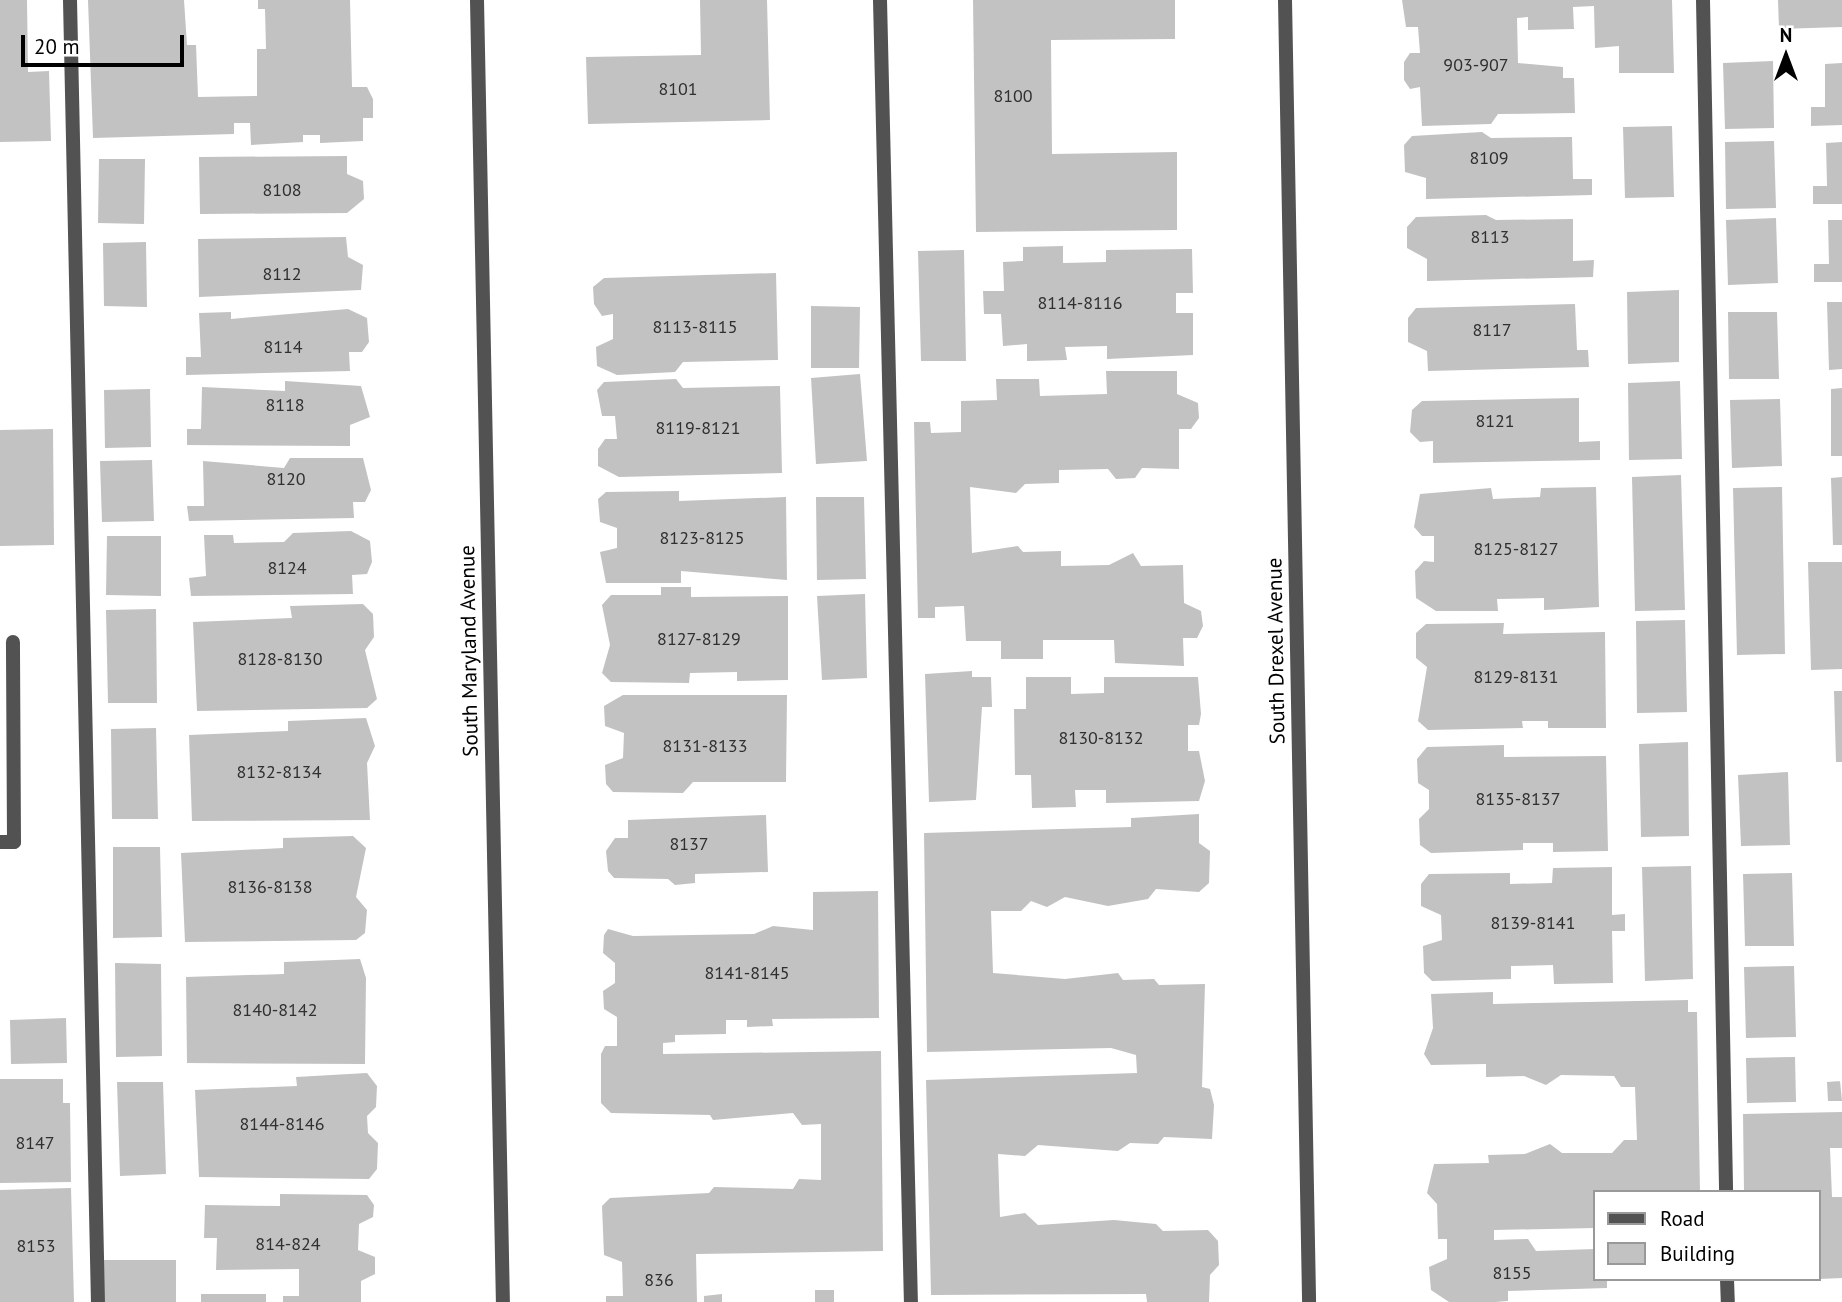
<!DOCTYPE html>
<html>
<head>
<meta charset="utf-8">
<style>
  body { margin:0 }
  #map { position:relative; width:1842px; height:1302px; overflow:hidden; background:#fff; font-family:"PT Sans",sans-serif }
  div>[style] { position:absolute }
  .building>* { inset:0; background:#c2c2c2 }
  .lane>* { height:14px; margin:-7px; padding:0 7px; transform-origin:7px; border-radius:7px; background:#525252 }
  .street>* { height:14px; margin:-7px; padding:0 7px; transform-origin:7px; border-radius:7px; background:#525252 }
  span { translate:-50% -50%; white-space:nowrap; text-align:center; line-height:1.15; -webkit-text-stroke:5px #fff; paint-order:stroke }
  .number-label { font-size:18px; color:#303030 }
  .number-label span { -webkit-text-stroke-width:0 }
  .street-label { font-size:21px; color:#000 }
  .legend { position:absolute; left:1593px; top:1190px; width:228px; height:91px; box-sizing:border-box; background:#fff; border:2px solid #999; margin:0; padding:9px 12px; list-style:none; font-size:21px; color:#000 }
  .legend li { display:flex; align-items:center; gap:14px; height:35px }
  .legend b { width:35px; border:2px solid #999 }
  .north { position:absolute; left:1751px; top:21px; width:70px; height:70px; -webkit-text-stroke:5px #fff; paint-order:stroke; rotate:0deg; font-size:19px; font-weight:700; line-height:28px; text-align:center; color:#000 }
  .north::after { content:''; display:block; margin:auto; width:24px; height:32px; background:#000; clip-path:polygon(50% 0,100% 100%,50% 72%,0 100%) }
  .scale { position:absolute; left:21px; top:35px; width:163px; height:32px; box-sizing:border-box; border:4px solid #000; border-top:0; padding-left:9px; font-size:21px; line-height:24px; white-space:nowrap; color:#000; -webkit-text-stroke:5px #fff; paint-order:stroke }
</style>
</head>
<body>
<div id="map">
  <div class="building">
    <i style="clip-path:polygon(0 0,27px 0,28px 72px,49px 71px,51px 141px,0 142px)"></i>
    <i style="clip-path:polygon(88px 0,184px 0,187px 45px,196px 45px,198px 97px,257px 96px,257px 49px,266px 49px,265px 9px,258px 9px,258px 0,350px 0,352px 87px,367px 87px,373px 99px,373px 118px,363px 118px,363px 141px,320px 143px,320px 135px,303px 135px,303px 142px,251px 145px,250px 123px,234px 123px,234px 134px,93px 138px)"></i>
    <i style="clip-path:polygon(700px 0,767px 0,770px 120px,588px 124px,586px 57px,701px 55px)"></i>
    <i style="clip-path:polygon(973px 0,1175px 0,1175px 39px,1051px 40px,1052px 154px,1177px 152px,1177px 230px,976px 232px)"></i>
    <i style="clip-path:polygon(1402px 0,1672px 0,1674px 73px,1619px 73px,1619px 46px,1595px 48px,1594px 6px,1573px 7px,1574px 29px,1528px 30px,1528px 17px,1517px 18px,1518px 63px,1563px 67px,1563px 78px,1574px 78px,1575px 113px,1498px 114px,1491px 124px,1422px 126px,1420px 87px,1410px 89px,1404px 80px,1404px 62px,1410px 53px,1420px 53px,1418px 27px,1406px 27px)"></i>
    <i style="clip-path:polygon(1778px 0,1842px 0,1842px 27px,1779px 29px)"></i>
    <i style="clip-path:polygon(1773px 61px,1774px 128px,1725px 129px,1723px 63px)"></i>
    <i style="clip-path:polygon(1842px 63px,1842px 125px,1811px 126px,1811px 107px,1825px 107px,1825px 64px)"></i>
    <i style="clip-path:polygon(1672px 126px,1674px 197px,1625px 198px,1623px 127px)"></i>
    <i style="clip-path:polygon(1482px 132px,1491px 138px,1572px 137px,1573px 179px,1592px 179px,1592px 195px,1426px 199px,1426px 178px,1405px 172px,1404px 145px,1412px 136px)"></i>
    <i style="clip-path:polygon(1774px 141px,1776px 208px,1726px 209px,1725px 142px)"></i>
    <i style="clip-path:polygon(1842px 142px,1842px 204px,1813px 204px,1813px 186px,1827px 186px,1826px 143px)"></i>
    <i style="clip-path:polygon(347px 156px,347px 174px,363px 181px,364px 199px,347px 213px,200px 214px,199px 157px)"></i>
    <i style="clip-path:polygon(99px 159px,145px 159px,144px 224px,98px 223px)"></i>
    <i style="clip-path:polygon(1486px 215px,1496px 220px,1573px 219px,1573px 261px,1594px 260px,1593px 277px,1427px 281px,1427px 259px,1407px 248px,1407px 227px,1416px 217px)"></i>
    <i style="clip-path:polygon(1776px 218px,1778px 283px,1728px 285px,1726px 220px)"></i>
    <i style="clip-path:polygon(1828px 220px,1842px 220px,1842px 282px,1814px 282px,1814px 264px,1829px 264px)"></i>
    <i style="clip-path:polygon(346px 237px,348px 257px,363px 265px,361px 290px,199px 297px,198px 239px)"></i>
    <i style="clip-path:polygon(146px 242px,147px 307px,104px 306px,103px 243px)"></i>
    <i style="clip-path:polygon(1063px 246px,1063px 263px,1106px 262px,1106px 250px,1192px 249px,1193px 293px,1176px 293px,1176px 313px,1193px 313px,1193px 355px,1107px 359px,1107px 346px,1065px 347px,1067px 360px,1027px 361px,1027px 344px,1003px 346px,1001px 314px,984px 314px,983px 291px,1004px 291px,1003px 262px,1023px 261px,1023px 247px)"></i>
    <i style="clip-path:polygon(964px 250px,966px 361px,921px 361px,918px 251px)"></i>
    <i style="clip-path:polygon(776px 273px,778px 360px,683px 362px,675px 372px,617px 375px,597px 366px,596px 347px,613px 339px,613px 314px,602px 316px,594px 304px,593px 287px,604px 278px)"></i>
    <i style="clip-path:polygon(1679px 290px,1679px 362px,1628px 364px,1627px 292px)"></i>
    <i style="clip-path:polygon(1827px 302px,1842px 302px,1842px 369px,1829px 370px)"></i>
    <i style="clip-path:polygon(1575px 304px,1577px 350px,1588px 350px,1589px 367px,1428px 371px,1427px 351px,1408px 342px,1408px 318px,1416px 308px)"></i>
    <i style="clip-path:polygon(811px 306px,860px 307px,859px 368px,811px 368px)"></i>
    <i style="clip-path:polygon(348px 309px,367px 318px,369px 342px,362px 352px,349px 352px,350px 371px,186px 375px,186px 357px,201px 357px,199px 313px,231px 312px,231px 319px)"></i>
    <i style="clip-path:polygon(1728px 312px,1777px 312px,1779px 379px,1729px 379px)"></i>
    <i style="clip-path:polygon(1106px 371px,1177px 371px,1177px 394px,1198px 403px,1199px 418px,1191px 429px,1179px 429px,1179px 469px,1142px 468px,1135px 478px,1116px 479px,1108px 469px,1059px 470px,1059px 483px,1025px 484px,1016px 493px,970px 487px,972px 553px,1018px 546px,1023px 552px,1061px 551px,1061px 566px,1109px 565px,1133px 553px,1141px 566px,1183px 565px,1184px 603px,1201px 611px,1203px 626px,1197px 638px,1183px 638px,1184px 666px,1115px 663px,1114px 640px,1043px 640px,1043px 659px,1001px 659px,1001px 641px,966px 641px,964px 606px,935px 607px,935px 618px,918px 618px,914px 422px,930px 422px,931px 433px,961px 432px,961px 401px,997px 400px,996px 379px,1039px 379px,1040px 396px,1107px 394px)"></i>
    <i style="clip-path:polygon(860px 374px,867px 461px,816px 464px,811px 378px)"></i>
    <i style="clip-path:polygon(676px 379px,683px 388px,780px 386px,782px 473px,619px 477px,598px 466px,598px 449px,605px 439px,617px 439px,615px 416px,602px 416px,597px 390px,604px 382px)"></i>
    <i style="clip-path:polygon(285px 381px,361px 386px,370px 417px,350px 425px,350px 446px,187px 445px,187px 429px,201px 429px,202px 387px,285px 391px)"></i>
    <i style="clip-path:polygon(1680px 381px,1682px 459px,1629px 460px,1628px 383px)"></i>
    <i style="clip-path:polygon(1842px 388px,1842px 456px,1831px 456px,1831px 389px)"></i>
    <i style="clip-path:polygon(150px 389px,151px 447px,105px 448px,104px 390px)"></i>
    <i style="clip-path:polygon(1579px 398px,1579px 442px,1600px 441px,1600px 460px,1433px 463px,1433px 441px,1420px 442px,1410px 432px,1412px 410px,1422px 401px)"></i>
    <i style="clip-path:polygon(1780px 399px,1782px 466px,1732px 468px,1730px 400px)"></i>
    <i style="clip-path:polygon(53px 429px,54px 545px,0 546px,0 430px)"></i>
    <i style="clip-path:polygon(290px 458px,363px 458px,371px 490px,365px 502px,353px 502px,354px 518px,189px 521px,187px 506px,204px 506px,203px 461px,284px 468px)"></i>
    <i style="clip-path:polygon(152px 460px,154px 521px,102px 522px,100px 461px)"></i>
    <i style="clip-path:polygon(1681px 475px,1685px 610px,1635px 611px,1632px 477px)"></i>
    <i style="clip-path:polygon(1842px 477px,1842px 545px,1833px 545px,1831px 478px)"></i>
    <i style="clip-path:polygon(1596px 487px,1599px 607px,1544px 610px,1544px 598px,1497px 599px,1498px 611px,1436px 611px,1416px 598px,1415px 571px,1424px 561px,1434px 562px,1434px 536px,1422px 536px,1414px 527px,1420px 494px,1491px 488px,1493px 499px,1540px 497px,1541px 488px)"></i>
    <i style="clip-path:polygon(1782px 487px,1785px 654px,1737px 655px,1733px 488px)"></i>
    <i style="clip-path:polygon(679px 491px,679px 501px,786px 497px,787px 580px,681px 571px,681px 583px,606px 583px,600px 552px,617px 548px,617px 528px,600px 522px,598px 499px,606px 492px)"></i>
    <i style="clip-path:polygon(816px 497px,864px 497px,866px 579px,817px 580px)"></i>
    <i style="clip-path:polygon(351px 531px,370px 541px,372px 562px,367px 574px,352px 575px,353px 594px,191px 596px,189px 578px,206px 576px,204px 535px,233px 535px,234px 543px,284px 542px,293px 533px)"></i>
    <i style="clip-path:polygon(107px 536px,161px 536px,161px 596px,106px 595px)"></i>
    <i style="clip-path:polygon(1808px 562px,1842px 562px,1842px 669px,1811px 670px)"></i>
    <i style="clip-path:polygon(661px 587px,691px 587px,691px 597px,788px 596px,788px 680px,737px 681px,737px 672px,690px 673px,689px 683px,611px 682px,602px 673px,610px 645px,602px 605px,611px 595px,661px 595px)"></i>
    <i style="clip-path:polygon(865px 594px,867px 678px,822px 680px,817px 596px)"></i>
    <i style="clip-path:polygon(363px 604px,373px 614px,374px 637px,365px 650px,377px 699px,367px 708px,197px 711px,193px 622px,292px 618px,290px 606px)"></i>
    <i style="clip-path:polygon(156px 609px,157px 703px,108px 703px,106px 610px)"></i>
    <i style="clip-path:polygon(1685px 620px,1687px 712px,1637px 713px,1636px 621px)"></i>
    <i style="clip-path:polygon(1504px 623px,1503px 634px,1605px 632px,1606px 728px,1548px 728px,1548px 721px,1522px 721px,1523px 728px,1428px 730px,1418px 721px,1427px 667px,1416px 658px,1416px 633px,1426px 624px)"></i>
    <i style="clip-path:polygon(972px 671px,972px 677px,991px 677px,992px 707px,982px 707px,976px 800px,929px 802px,925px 674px)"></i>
    <i style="clip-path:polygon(1026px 677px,1071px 677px,1071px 694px,1104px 693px,1104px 677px,1198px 677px,1201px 714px,1199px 725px,1188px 725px,1188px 751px,1199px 751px,1205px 781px,1199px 801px,1106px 803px,1106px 790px,1075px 790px,1076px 807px,1032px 808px,1031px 775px,1015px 775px,1014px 709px,1026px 709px)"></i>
    <i style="clip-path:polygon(1834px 691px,1842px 691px,1842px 762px,1836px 762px)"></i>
    <i style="clip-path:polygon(623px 695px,787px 695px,786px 782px,693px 782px,683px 793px,613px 792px,606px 784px,605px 765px,623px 758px,624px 733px,605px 726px,604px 706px)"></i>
    <i style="clip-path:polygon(366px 718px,375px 746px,367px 763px,370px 820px,192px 821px,189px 735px,288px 731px,288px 721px)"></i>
    <i style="clip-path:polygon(156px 728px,158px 819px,112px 819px,111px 729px)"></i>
    <i style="clip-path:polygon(1688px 742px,1689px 836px,1641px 837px,1639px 744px)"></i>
    <i style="clip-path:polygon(1504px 745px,1504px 757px,1606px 756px,1608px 851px,1553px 852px,1553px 843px,1523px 843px,1523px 850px,1431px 853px,1420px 845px,1419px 819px,1429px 809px,1429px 790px,1418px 783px,1417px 759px,1427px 747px)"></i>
    <i style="clip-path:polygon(1788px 772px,1790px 845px,1741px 846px,1738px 775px)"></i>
    <i style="clip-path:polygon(1199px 814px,1199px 843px,1210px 851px,1209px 883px,1199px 892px,1156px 889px,1148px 899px,1108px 906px,1065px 897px,1047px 907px,1031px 901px,1021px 911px,991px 911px,993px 973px,1065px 979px,1118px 973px,1123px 980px,1154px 979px,1159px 985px,1205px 984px,1202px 1087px,1210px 1089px,1214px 1105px,1212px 1139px,1164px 1137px,1158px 1144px,1130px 1143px,1118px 1151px,1038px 1145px,1025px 1156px,998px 1154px,1000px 1217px,1025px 1213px,1038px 1225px,1114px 1220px,1156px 1224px,1163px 1231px,1208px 1230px,1218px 1241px,1219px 1265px,1210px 1275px,1209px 1302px,1147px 1302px,1146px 1294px,931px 1295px,926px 1080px,1137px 1073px,1136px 1055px,1111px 1048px,927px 1052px,924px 833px,1131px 827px,1131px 818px)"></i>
    <i style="clip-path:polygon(766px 815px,768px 872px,695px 874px,695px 883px,675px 885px,668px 879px,614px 878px,608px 871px,606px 851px,615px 838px,628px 838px,628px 820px)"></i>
    <i style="clip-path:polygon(353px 836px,366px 848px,356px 897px,367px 910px,365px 933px,356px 940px,185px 942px,181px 853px,283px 848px,283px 838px)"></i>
    <i style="clip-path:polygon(113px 847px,160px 847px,162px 937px,113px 938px)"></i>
    <i style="clip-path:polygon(1691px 866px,1693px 979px,1645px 981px,1642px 867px)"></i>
    <i style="clip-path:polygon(1612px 867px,1612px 915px,1625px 914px,1625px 931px,1612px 931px,1613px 983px,1554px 984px,1553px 965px,1511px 966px,1511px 979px,1432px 981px,1424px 973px,1423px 946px,1442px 940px,1441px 915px,1421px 906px,1421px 884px,1429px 874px,1510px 873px,1510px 884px,1552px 883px,1553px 868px)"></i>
    <i style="clip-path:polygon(1792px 873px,1794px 946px,1745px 946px,1743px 874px)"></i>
    <i style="clip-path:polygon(878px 891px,879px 1018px,772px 1019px,773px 1026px,747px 1027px,747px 1020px,726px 1020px,726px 1034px,675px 1035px,675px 1042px,663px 1043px,663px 1054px,881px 1051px,883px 1251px,696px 1254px,697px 1302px,606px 1302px,606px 1296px,623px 1296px,622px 1262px,604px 1255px,602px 1206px,610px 1198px,709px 1193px,714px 1187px,793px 1189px,799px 1179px,821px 1180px,821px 1124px,802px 1125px,793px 1113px,713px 1120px,710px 1115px,611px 1113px,601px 1103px,601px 1054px,605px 1046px,617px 1046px,617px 1017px,604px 1009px,603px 991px,615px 983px,615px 963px,603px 953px,604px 935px,608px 929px,633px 936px,754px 934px,773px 926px,813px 930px,813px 892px)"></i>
    <i style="clip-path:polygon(360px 959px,366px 978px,365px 1064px,187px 1063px,186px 977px,284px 974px,284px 962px)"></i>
    <i style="clip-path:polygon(115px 963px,161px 964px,162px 1056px,116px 1057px)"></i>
    <i style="clip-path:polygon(1794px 966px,1796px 1037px,1746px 1038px,1744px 967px)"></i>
    <i style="clip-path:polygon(1493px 992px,1493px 1004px,1688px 1000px,1688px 1012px,1697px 1012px,1700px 1192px,1595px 1192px,1595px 1228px,1494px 1230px,1494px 1240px,1528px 1239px,1536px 1251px,1595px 1249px,1595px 1279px,1607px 1279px,1607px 1288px,1508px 1291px,1508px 1301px,1495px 1302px,1449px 1302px,1431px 1290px,1429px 1267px,1447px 1259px,1447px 1239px,1438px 1239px,1437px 1204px,1427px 1193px,1434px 1164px,1489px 1163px,1488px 1155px,1525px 1154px,1550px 1144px,1562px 1153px,1612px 1153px,1624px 1140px,1637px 1140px,1635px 1087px,1621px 1087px,1614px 1076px,1561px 1075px,1546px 1085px,1524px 1076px,1486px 1077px,1486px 1064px,1431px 1065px,1424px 1054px,1433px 1028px,1431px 994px)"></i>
    <i style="clip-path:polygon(66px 1018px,67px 1063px,11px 1064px,10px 1020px)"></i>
    <i style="clip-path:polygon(1795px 1057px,1796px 1102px,1747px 1103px,1746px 1058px)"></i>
    <i style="clip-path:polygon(1838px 1061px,1842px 1101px,1828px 1101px,1827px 1082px,1840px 1081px)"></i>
    <i style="clip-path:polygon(367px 1073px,377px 1086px,376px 1107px,367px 1116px,368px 1133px,378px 1143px,377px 1169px,369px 1179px,199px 1177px,195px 1090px,297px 1086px,296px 1077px)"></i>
    <i style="clip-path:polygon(0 1079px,63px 1079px,63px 1103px,70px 1103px,71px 1182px,0 1183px)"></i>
    <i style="clip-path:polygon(117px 1082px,163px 1082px,166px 1174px,120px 1176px)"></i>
    <i style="clip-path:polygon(1842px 1112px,1842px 1148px,1830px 1148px,1832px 1197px,1842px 1197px,1842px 1278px,1819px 1279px,1819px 1192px,1744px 1192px,1743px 1114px)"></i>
    <i style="clip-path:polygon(71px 1188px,74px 1302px,0 1302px,0 1190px)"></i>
    <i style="clip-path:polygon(280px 1194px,367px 1195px,374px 1205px,373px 1217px,359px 1224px,358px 1250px,375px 1257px,375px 1274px,361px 1281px,361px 1302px,283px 1302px,283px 1296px,299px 1296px,299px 1269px,216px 1270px,217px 1238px,204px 1238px,205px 1205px,280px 1206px)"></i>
    <i style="clip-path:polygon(104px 1260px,176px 1260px,176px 1302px,104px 1302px)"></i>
    <i style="clip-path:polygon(815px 1290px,834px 1290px,834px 1302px,815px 1302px)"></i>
    <i style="clip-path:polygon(201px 1294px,266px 1294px,266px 1302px,201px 1302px)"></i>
    <i style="clip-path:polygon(722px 1294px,722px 1302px,704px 1302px,704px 1296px)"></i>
  </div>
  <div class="lane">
    <i style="left:70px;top:0;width:1302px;rotate:88.77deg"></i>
    <i style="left:880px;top:0;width:1302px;rotate:88.64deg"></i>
    <i style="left:1703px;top:0;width:1192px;rotate:88.89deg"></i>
    <i style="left:0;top:842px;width:14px"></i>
    <i style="left:14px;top:842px;width:200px;rotate:-90.3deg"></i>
    <i style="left:1727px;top:1279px;width:23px;rotate:88deg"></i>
  </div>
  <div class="street">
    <i style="left:477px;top:0;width:1302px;rotate:88.86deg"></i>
    <i style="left:1285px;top:0;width:1302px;rotate:88.94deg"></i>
  </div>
  <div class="number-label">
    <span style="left:1476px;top:65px">903-907</span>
    <span style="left:678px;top:89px">8101</span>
    <span style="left:1013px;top:96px">8100</span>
    <span style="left:1489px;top:158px">8109</span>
    <span style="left:282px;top:190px">8108</span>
    <span style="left:1490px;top:237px">8113</span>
    <span style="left:282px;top:274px">8112</span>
    <span style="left:1080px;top:303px">8114-8116</span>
    <span style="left:695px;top:327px">8113-8115</span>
    <span style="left:1492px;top:330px">8117</span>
    <span style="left:283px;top:347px">8114</span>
    <span style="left:285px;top:405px">8118</span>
    <span style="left:1495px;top:421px">8121</span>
    <span style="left:698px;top:428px">8119-8121</span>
    <span style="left:286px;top:479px">8120</span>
    <span style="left:702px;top:538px">8123-8125</span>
    <span style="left:1516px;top:549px">8125-8127</span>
    <span style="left:287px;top:568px">8124</span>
    <span style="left:699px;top:639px">8127-8129</span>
    <span style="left:280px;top:659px">8128-8130</span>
    <span style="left:1516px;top:677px">8129-8131</span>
    <span style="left:1101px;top:738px">8130-8132</span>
    <span style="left:705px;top:746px">8131-8133</span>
    <span style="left:279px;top:772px">8132-8134</span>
    <span style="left:1518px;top:799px">8135-8137</span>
    <span style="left:689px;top:844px">8137</span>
    <span style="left:270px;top:887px">8136-8138</span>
    <span style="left:1533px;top:923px">8139-8141</span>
    <span style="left:747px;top:973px">8141-8145</span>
    <span style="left:275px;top:1010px">8140-8142</span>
    <span style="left:282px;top:1124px">8144-8146</span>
    <span style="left:35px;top:1143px">8147</span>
    <span style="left:288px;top:1244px">814-824</span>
    <span style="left:36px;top:1246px">8153</span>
    <span style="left:1512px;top:1273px">8155</span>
    <span style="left:659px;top:1280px">836</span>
  </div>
  <div class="street-label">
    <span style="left:469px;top:651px;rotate:-91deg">South Maryland Avenue</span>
    <span style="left:1276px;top:651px;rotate:-91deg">South Drexel Avenue</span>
  </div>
  <ul class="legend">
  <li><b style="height:9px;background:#525252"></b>Road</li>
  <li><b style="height:19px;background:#c2c2c2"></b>Building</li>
  </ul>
  <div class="north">N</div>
  <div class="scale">20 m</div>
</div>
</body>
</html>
